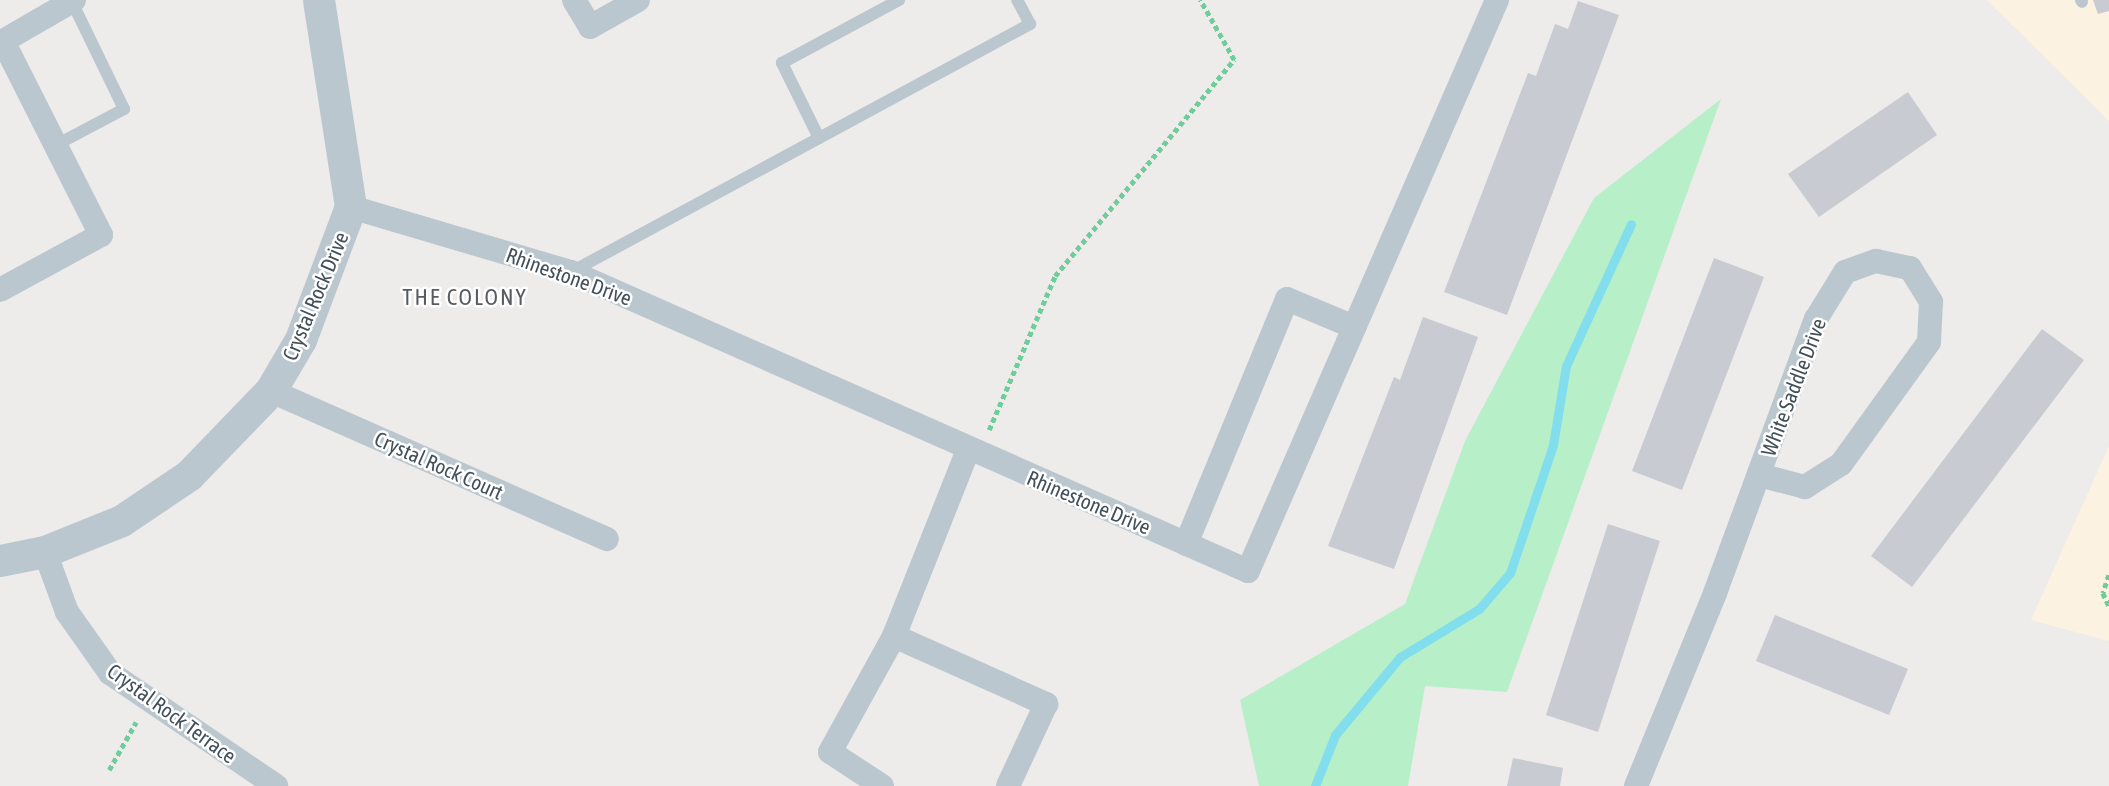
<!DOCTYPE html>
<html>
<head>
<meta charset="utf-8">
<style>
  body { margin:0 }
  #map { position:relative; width:2109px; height:786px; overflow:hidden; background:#eeebeb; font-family:"Asap Condensed",sans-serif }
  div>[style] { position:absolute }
  .commercial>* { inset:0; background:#fcf2e2 }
  .green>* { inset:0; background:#b7efc8 }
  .stream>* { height:9px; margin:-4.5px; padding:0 4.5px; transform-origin:4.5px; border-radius:4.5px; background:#82deed }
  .building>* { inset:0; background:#c8cbd1 }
  .path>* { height:4.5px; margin-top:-2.25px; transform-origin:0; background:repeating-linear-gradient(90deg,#6ecd98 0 5px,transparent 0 8.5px) }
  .service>* { height:12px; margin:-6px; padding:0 6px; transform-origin:6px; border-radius:6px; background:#bbc7ce }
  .minor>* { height:24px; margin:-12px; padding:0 12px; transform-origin:12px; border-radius:12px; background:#bbc7ce }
  .tertiary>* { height:32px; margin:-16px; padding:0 16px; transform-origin:16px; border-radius:16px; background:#bbc7ce }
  span { translate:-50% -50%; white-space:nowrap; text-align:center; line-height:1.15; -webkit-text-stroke:5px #fff; paint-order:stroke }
  .street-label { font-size:21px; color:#435059 }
  .neighbourhood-label { font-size:23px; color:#585c60; letter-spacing:2px }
</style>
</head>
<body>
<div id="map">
  <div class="commercial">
    <i style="clip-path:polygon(1987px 0,2109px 0,2109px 121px)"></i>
    <i style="clip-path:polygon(2109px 446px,2109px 641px,2031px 620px)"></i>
  </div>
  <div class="green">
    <i style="clip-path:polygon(1721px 99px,1507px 692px,1425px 686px,1408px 786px,1259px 786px,1240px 700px,1405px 604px,1465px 441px,1594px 198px)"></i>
  </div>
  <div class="stream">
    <i style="left:1315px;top:786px;width:55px;rotate:-68.6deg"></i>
    <i style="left:1335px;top:735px;width:102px;rotate:-50.2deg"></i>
    <i style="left:1400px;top:657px;width:92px;rotate:-31.3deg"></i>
    <i style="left:1479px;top:609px;width:48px;rotate:-49.3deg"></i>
    <i style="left:1510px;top:573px;width:135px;rotate:-71.4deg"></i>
    <i style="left:1553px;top:445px;width:80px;rotate:-80.7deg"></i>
    <i style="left:1566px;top:366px;width:156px;rotate:-65.4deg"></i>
  </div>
  <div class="building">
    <i style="clip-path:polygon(2093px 0,2109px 0,2109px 11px,2098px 14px)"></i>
    <i style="clip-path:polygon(1578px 1px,1619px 15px,1507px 315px,1444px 292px,1528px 73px,1536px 76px,1555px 24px,1568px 29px)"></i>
    <i style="clip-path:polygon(1908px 92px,1937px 135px,1819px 217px,1788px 174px)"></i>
    <i style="clip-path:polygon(1714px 258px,1764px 277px,1682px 490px,1632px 471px)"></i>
    <i style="clip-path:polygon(1423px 317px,1478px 337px,1394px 569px,1328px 546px,1394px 377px,1400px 380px)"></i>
    <i style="clip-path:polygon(2042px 329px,2084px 360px,1912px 587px,1871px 556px)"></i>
    <i style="clip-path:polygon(1608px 524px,1660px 541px,1598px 732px,1546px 715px)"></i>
    <i style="clip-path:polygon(1775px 615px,1908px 669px,1889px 715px,1756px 661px)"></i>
    <i style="clip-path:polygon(1513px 758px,1563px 768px,1560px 786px,1507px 786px)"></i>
  </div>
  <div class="path">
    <i style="left:989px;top:430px;width:168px;rotate:-66.8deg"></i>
    <i style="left:1055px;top:276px;width:281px;rotate:-50.4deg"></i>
    <i style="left:1234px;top:60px;width:69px;rotate:-119.5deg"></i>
    <i style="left:2109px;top:575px;width:19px;rotate:108deg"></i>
    <i style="left:2103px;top:593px;width:14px;rotate:65deg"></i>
    <i style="left:109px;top:770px;width:55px;rotate:-60.6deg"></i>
  </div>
  <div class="service">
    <i style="left:2081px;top:0;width:2px;rotate:63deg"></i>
    <i style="left:819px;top:138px;width:84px;rotate:-116.3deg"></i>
    <i style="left:782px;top:63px;width:133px;rotate:-28.3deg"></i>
    <i style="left:56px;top:145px;width:77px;rotate:-27.9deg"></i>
    <i style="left:124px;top:109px;width:117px;rotate:-115.9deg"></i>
    <i style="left:571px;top:272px;width:522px;rotate:-28.38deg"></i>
    <i style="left:1030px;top:24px;width:27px;rotate:-118deg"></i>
  </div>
  <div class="minor">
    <i style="left:574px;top:0;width:31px;rotate:59deg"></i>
    <i style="left:590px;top:27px;width:55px;rotate:-29.4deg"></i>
    <i style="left:351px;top:207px;width:229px;rotate:16.5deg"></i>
    <i style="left:571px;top:272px;width:740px;rotate:23.83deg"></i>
    <i style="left:1248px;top:571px;width:623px;rotate:-66.44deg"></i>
    <i style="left:0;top:290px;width:115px;rotate:-28.6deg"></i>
    <i style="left:101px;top:235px;width:217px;rotate:-116.8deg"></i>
    <i style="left:3px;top:41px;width:82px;rotate:-30deg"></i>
    <i style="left:271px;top:391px;width:367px;rotate:23.8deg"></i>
    <i style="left:1186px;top:544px;width:265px;rotate:-67.6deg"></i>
    <i style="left:1287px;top:299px;width:73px;rotate:22.7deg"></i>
    <i style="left:45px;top:552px;width:64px;rotate:69.9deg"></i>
    <i style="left:67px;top:612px;width:75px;rotate:54.8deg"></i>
    <i style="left:110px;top:673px;width:201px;rotate:34.2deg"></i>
    <i style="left:894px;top:636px;width:167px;rotate:24.1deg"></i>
    <i style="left:1046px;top:704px;width:90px;rotate:114.9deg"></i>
    <i style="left:882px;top:786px;width:62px;rotate:-146.8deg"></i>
    <i style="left:830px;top:752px;width:132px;rotate:-61.1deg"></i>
    <i style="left:894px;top:636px;width:200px;rotate:-68.3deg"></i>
    <i style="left:1636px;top:786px;width:209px;rotate:-67.7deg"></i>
    <i style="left:1715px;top:593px;width:292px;rotate:-69.8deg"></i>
    <i style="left:1816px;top:319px;width:55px;rotate:-58.3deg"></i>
    <i style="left:1845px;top:272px;width:33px;rotate:-20deg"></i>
    <i style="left:1876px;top:261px;width:35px;rotate:12deg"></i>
    <i style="left:1910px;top:268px;width:40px;rotate:58deg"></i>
    <i style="left:1931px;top:302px;width:40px;rotate:92.9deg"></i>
    <i style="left:1929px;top:342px;width:150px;rotate:125.8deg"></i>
    <i style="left:1841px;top:464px;width:43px;rotate:147.4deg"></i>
    <i style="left:1805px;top:487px;width:48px;rotate:-165.4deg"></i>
  </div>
  <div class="tertiary">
    <i style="left:0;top:561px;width:46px;rotate:-11.3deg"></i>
    <i style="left:45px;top:552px;width:83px;rotate:-21.9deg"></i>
    <i style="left:122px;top:521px;width:81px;rotate:-33.9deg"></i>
    <i style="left:189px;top:476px;width:118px;rotate:-46deg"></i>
    <i style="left:271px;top:391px;width:59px;rotate:-59.5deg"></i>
    <i style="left:301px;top:340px;width:142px;rotate:-69.4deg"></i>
    <i style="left:351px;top:207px;width:209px;rotate:-98.8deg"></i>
  </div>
  <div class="street-label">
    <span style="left:569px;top:276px;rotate:20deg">Rhinestone Drive</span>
    <span style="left:315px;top:296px;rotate:-67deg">Crystal Rock Drive</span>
    <span style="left:1793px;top:387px;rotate:-69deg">White Saddle Drive</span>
    <span style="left:439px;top:465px;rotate:24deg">Crystal Rock Court</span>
    <span style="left:1089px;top:502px;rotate:23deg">Rhinestone Drive</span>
    <span style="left:172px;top:713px;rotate:36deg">Crystal Rock Terrace</span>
  </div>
  <div class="neighbourhood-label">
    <span style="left:465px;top:297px">THE COLONY</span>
  </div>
</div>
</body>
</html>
